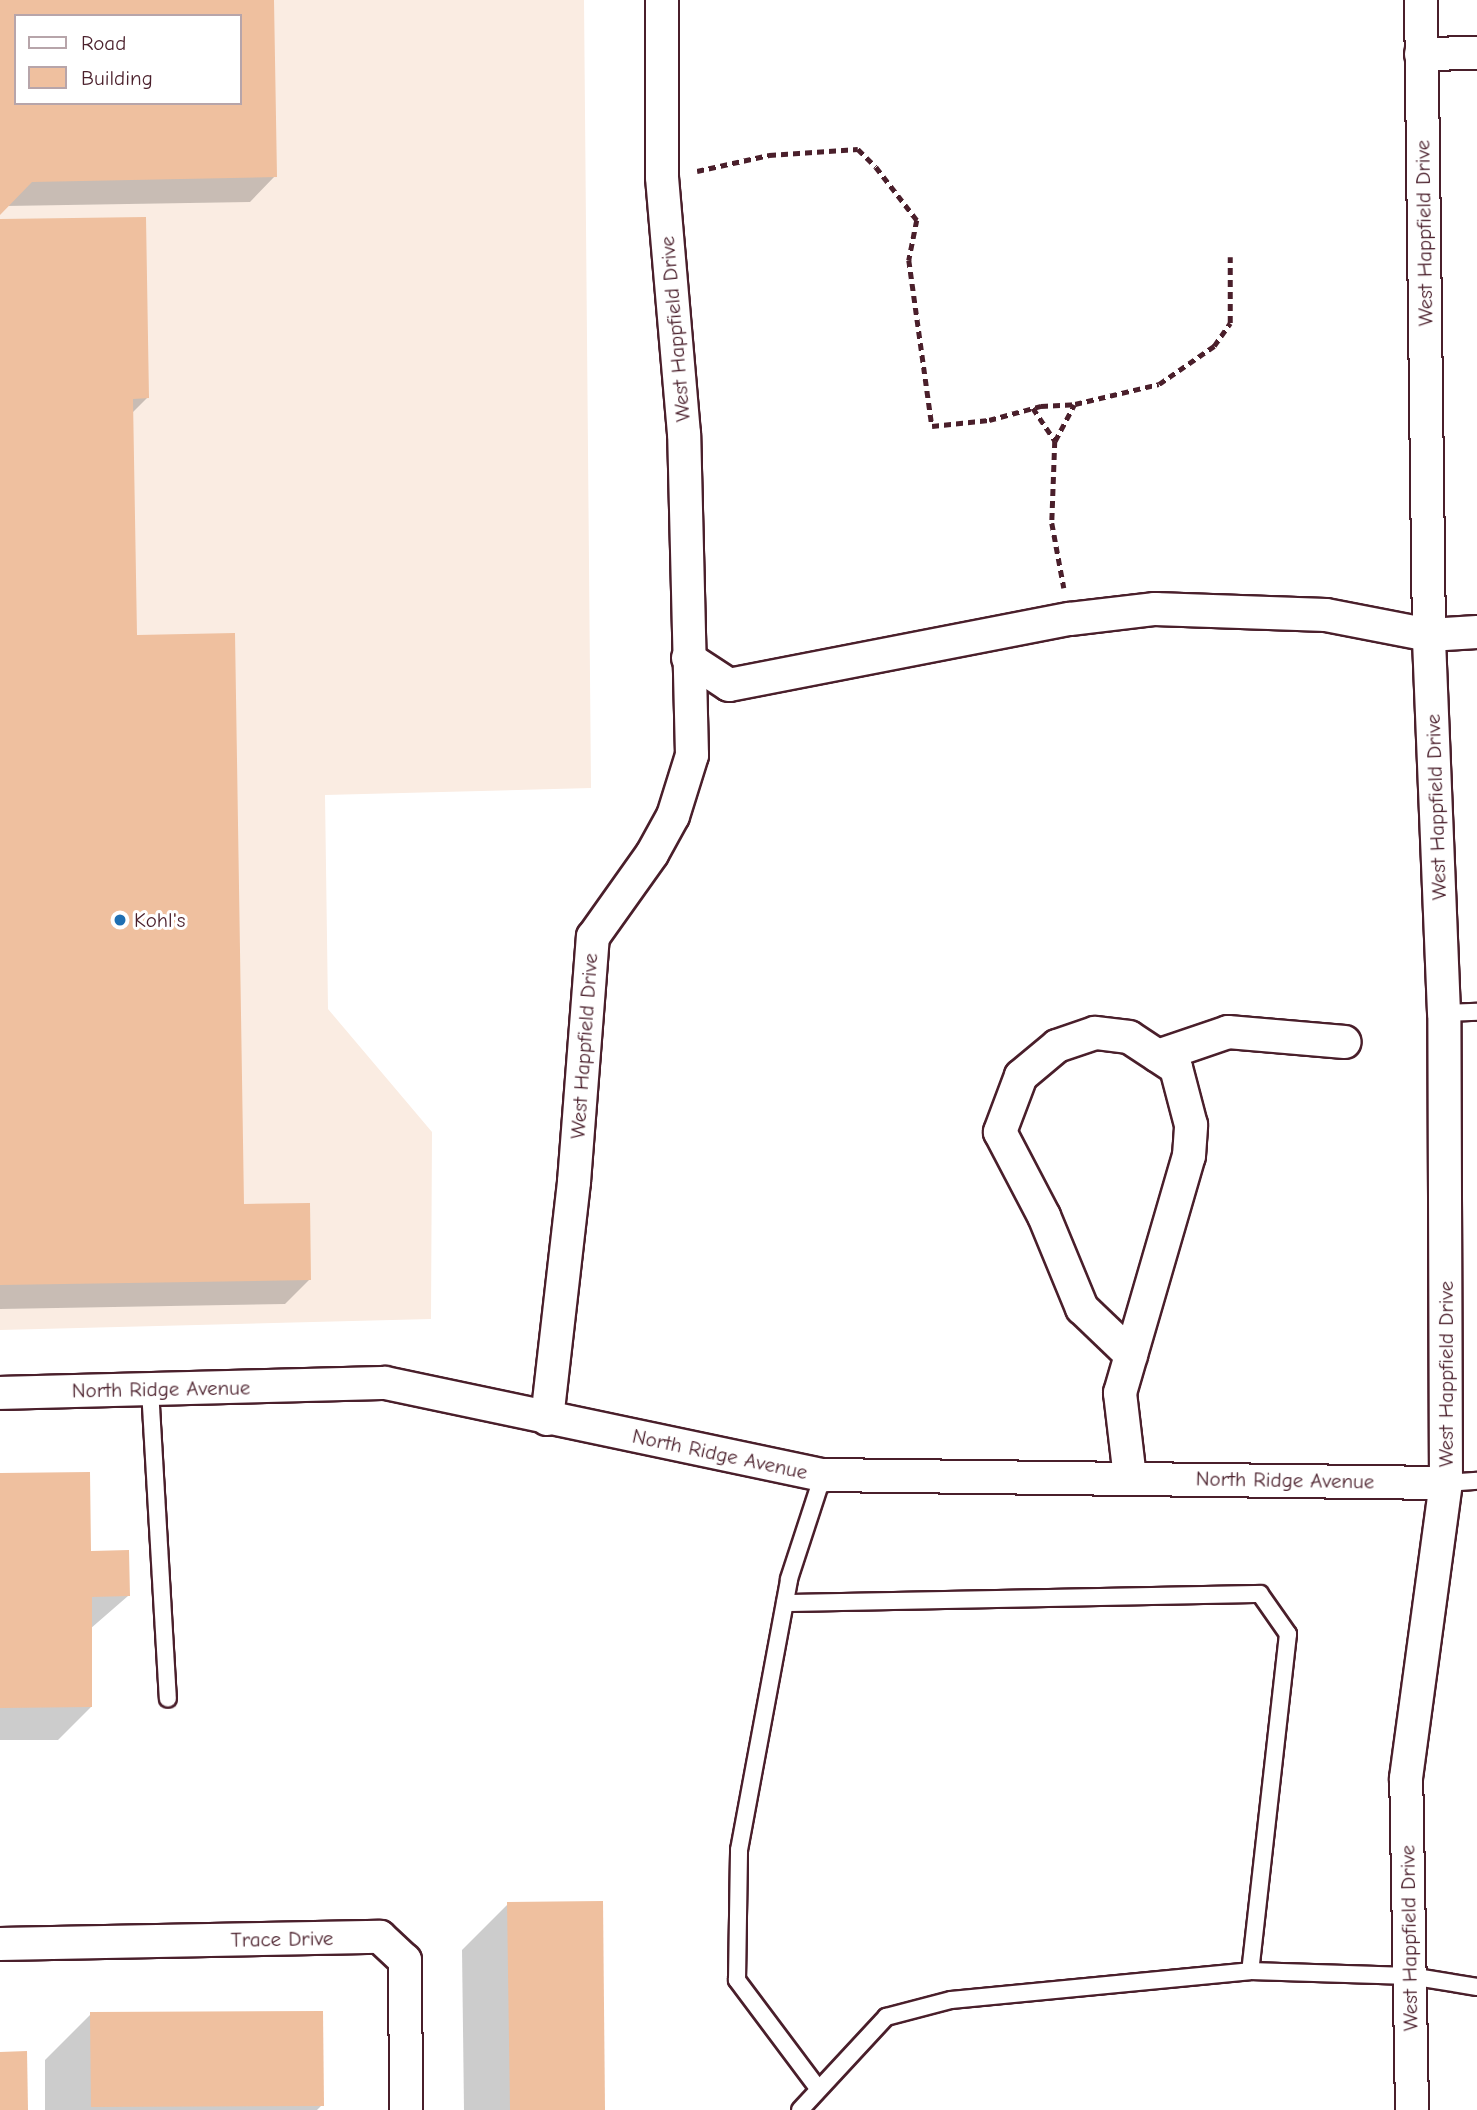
<!DOCTYPE html>
<html>
<head>
<meta charset="utf-8">
<style>
  body { margin:0 }
  #map { position:relative; width:1477px; height:2110px; overflow:hidden; background:#fff; font-family:"Comic Neue",sans-serif }
  div>[style] { position:absolute }
  .built>* { inset:0; background:#faece2 }
  .shadow>* { inset:0; background:#0003 }
  .building>* { inset:0; background:#efc09f }
  .path>* { height:4.5px; margin-top:-2.25px; transform-origin:0; background:repeating-linear-gradient(90deg,#4a1f2b 0 7px,transparent 0 12px) }
  .roads { filter:drop-shadow(2px 0 #4a1f2b) drop-shadow(-2px 0 #4a1f2b) drop-shadow(0 2px #4a1f2b) drop-shadow(0 -2px #4a1f2b) }
  .service>* { height:16px; margin:-8px; padding:0 8px; transform-origin:8px; border-radius:8px; background:#fff }
  .minor>* { height:32px; margin:-16px; padding:0 16px; transform-origin:16px; border-radius:16px; background:#fff }
  .dots>* { width:19px; height:19px; translate:-50% -50%; box-sizing:border-box; border:4px solid #fff; border-radius:50% }
  span { translate:-50% -50%; white-space:nowrap; text-align:center; line-height:1.15; -webkit-text-stroke:6px #fff; paint-order:stroke }
  .street-label { font-size:21px; color:#4a1f2b }
  .poi-label { font-size:21px; color:#4a1f2b }
  .left { translate:0 -50%; text-align:left }
  .legend { position:absolute; left:14px; top:14px; width:228px; height:91px; box-sizing:border-box; background:#fff; border:2px solid #b7a5aa; margin:0; padding:9px 12px; list-style:none; font-size:21px; color:#4a1f2b }
  .legend li { display:flex; align-items:center; gap:14px; height:35px }
  .legend b { width:35px; border:2px solid #b7a5aa }
</style>
</head>
<body>
<div id="map">
  <div class="built">
    <i style="clip-path:polygon(evenodd,0 0,584px 0,591px 788px,325px 795px,328px 1009px,432px 1132px,431px 1319px,0 1330px,0 0,16px 16px,240px 16px,240px 103px,16px 103px,16px 16px)"></i>
  </div>
  <div class="shadow">
    <i style="clip-path:polygon(evenodd,0 0,272px 0,275px 176px,250px 202px,6px 206px,0 213px,0 0,16px 16px,240px 16px,240px 103px,16px 103px,16px 16px)"></i>
    <i style="clip-path:polygon(0 221px,147px 398px,132px 413px,136px 636px,242px 1206px,310px 1279px,285px 1304px,0 1309px)"></i>
    <i style="clip-path:polygon(0 1475px,89px 1552px,128px 1596px,90px 1629px,91px 1707px,58px 1740px,0 1740px)"></i>
    <i style="clip-path:polygon(508px 1904px,604px 2110px,464px 2110px,462px 1950px)"></i>
    <i style="clip-path:polygon(91px 2014px,322px 2105px,317px 2110px,45px 2110px,45px 2060px)"></i>
  </div>
  <div class="building">
    <i style="clip-path:polygon(evenodd,0 0,274px 0,277px 177px,32px 182px,0 215px,0 0,16px 16px,240px 16px,240px 103px,16px 103px,16px 16px)"></i>
    <i style="clip-path:polygon(146px 217px,149px 398px,133px 399px,137px 635px,235px 633px,244px 1204px,310px 1203px,311px 1280px,0 1285px,0 219px)"></i>
    <i style="clip-path:polygon(90px 1472px,91px 1551px,129px 1550px,130px 1596px,92px 1597px,92px 1707px,0 1708px,0 1473px)"></i>
    <i style="clip-path:polygon(603px 1901px,605px 2110px,510px 2110px,507px 1902px)"></i>
    <i style="clip-path:polygon(323px 2011px,324px 2106px,91px 2107px,90px 2012px)"></i>
    <i style="clip-path:polygon(27px 2051px,28px 2110px,0 2110px,0 2052px)"></i>
  </div>
  <div class="path">
    <i style="left:697px;top:171px;width:74px;rotate:-12.5deg"></i>
    <i style="left:769px;top:155px;width:89px;rotate:-3.9deg"></i>
    <i style="left:858px;top:149px;width:25px;rotate:45deg"></i>
    <i style="left:876px;top:167px;width:67px;rotate:52.3deg"></i>
    <i style="left:917px;top:220px;width:41px;rotate:101.3deg"></i>
    <i style="left:909px;top:260px;width:168px;rotate:82.1deg"></i>
    <i style="left:932px;top:426px;width:57px;rotate:-6deg"></i>
    <i style="left:989px;top:420px;width:54px;rotate:-15.1deg"></i>
    <i style="left:1041px;top:406px;width:34px;rotate:-3deg"></i>
    <i style="left:1075px;top:404px;width:86px;rotate:-13.4deg"></i>
    <i style="left:1159px;top:384px;width:67px;rotate:-34.6deg"></i>
    <i style="left:1214px;top:346px;width:28px;rotate:-55deg"></i>
    <i style="left:1230px;top:323px;width:66px;rotate:-90deg"></i>
    <i style="left:1033px;top:408px;width:40px;rotate:56deg"></i>
    <i style="left:1055px;top:441px;width:82px;rotate:92.1deg"></i>
    <i style="left:1052px;top:523px;width:66px;rotate:79.5deg"></i>
    <i style="left:1055px;top:441px;width:41px;rotate:-62.2deg"></i>
  </div>
  <div class="roads">
    <div class="service">
      <i style="left:1444px;top:1013px;width:33px;rotate:-2deg"></i>
      <i style="left:150px;top:1389px;width:310px;rotate:86.7deg"></i>
      <i style="left:1446px;top:1483px;width:31px;rotate:-4deg"></i>
      <i style="left:785px;top:1603px;width:475px;rotate:-1.1deg"></i>
      <i style="left:1260px;top:1594px;width:49px;rotate:55deg"></i>
      <i style="left:1288px;top:1634px;width:339px;rotate:96.4deg"></i>
      <i style="left:817px;top:2087px;width:134px;rotate:-126.8deg"></i>
      <i style="left:737px;top:1980px;width:130px;rotate:-89.1deg"></i>
      <i style="left:739px;top:1850px;width:276px;rotate:-79.5deg"></i>
      <i style="left:789px;top:1579px;width:109px;rotate:-71.9deg"></i>
      <i style="left:800px;top:2110px;width:127px;rotate:-47.2deg"></i>
      <i style="left:886px;top:2017px;width:67px;rotate:-14.7deg"></i>
      <i style="left:951px;top:2000px;width:300px;rotate:-5.5deg"></i>
      <i style="left:1250px;top:1971px;width:160px;rotate:1.8deg"></i>
      <i style="left:1410px;top:1976px;width:68px;rotate:9.3deg"></i>
    </div>
    <div class="minor">
      <i style="left:1421px;top:54px;width:56px;rotate:-1deg"></i>
      <i style="left:688px;top:658px;width:49px;rotate:33.4deg"></i>
      <i style="left:729px;top:685px;width:347px;rotate:-11deg"></i>
      <i style="left:1070px;top:619px;width:86px;rotate:-6.7deg"></i>
      <i style="left:1155px;top:609px;width:171px;rotate:2deg"></i>
      <i style="left:1326px;top:615px;width:105px;rotate:11deg"></i>
      <i style="left:1429px;top:635px;width:48px;rotate:-3.6deg"></i>
      <i style="left:1158px;top:1056px;width:74px;rotate:-18.9deg"></i>
      <i style="left:1228px;top:1032px;width:117px;rotate:4.9deg"></i>
      <i style="left:0;top:1393px;width:385px;rotate:-1.5deg"></i>
      <i style="left:385px;top:1383px;width:448px;rotate:11.9deg"></i>
      <i style="left:823px;top:1475px;width:623px;rotate:0.74deg"></i>
      <i style="left:547px;top:1419px;width:239px;rotate:-83.5deg"></i>
      <i style="left:574px;top:1182px;width:246px;rotate:-85.6deg"></i>
      <i style="left:593px;top:937px;width:102px;rotate:-54.6deg"></i>
      <i style="left:652px;top:854px;width:43px;rotate:-61.1deg"></i>
      <i style="left:673px;top:816px;width:64px;rotate:-72.7deg"></i>
      <i style="left:692px;top:755px;width:321px;rotate:-91.4deg"></i>
      <i style="left:684px;top:434px;width:258px;rotate:-94.9deg"></i>
      <i style="left:662px;top:177px;width:177px;rotate:-90deg"></i>
      <i style="left:1130px;top:1478px;width:86px;rotate:-96.7deg"></i>
      <i style="left:1120px;top:1393px;width:247px;rotate:-73.8deg"></i>
      <i style="left:1189px;top:1156px;width:31px;rotate:-86deg"></i>
      <i style="left:1191px;top:1125px;width:59px;rotate:-104.7deg"></i>
      <i style="left:1176px;top:1068px;width:56px;rotate:-146.6deg"></i>
      <i style="left:1129px;top:1037px;width:34px;rotate:-173deg"></i>
      <i style="left:1095px;top:1033px;width:40px;rotate:161.1deg"></i>
      <i style="left:1057px;top:1046px;width:47px;rotate:140.2deg"></i>
      <i style="left:1021px;top:1076px;width:60px;rotate:110.6deg"></i>
      <i style="left:1000px;top:1132px;width:95px;rotate:62.4deg"></i>
      <i style="left:1044px;top:1216px;width:100px;rotate:67.6deg"></i>
      <i style="left:1082px;top:1308px;width:68px;rotate:43.8deg"></i>
      <i style="left:0;top:1944px;width:380px;rotate:-1.1deg"></i>
      <i style="left:380px;top:1937px;width:34px;rotate:43deg"></i>
      <i style="left:405px;top:1960px;width:150px;rotate:89.6deg"></i>
      <i style="left:1412px;top:2110px;width:332px;rotate:-91deg"></i>
      <i style="left:1406px;top:1778px;width:298px;rotate:-82.3deg"></i>
      <i style="left:1446px;top:1483px;width:470px;rotate:-90.2deg"></i>
      <i style="left:1444px;top:1013px;width:378px;rotate:-92.3deg"></i>
      <i style="left:1429px;top:635px;width:635px;rotate:-90.72deg"></i>
    </div>
  </div>
  <div class="dots">
    <i style="left:120px;top:920px;background:#1f6fb2"></i>
  </div>
  <div class="street-label">
    <span style="left:1424px;top:233px;rotate:-91deg">West Happfield Drive</span>
    <span style="left:675px;top:329px;rotate:-95deg">West Happfield Drive</span>
    <span style="left:1436px;top:807px;rotate:-92deg">West Happfield Drive</span>
    <span style="left:584px;top:1046px;rotate:-86deg">West Happfield Drive</span>
    <span style="left:1446px;top:1374px;rotate:-90deg">West Happfield Drive</span>
    <span style="left:161px;top:1389px;rotate:-1deg">North Ridge Avenue</span>
    <span style="left:720px;top:1454px;rotate:12deg">North Ridge Avenue</span>
    <span style="left:1285px;top:1480px;rotate:1deg">North Ridge Avenue</span>
    <span style="left:1409px;top:1938px;rotate:-91deg">West Happfield Drive</span>
    <span style="left:282px;top:1939px;rotate:-1deg">Trace Drive</span>
  </div>
  <div class="poi-label">
    <span class="left" style="left:134px;top:920px">Kohl's</span>
  </div>
  <ul class="legend">
  <li><b style="height:9px;background:#fff"></b>Road</li>
  <li><b style="height:19px;background:#efc09f"></b>Building</li>
  </ul>
</div>
</body>
</html>
